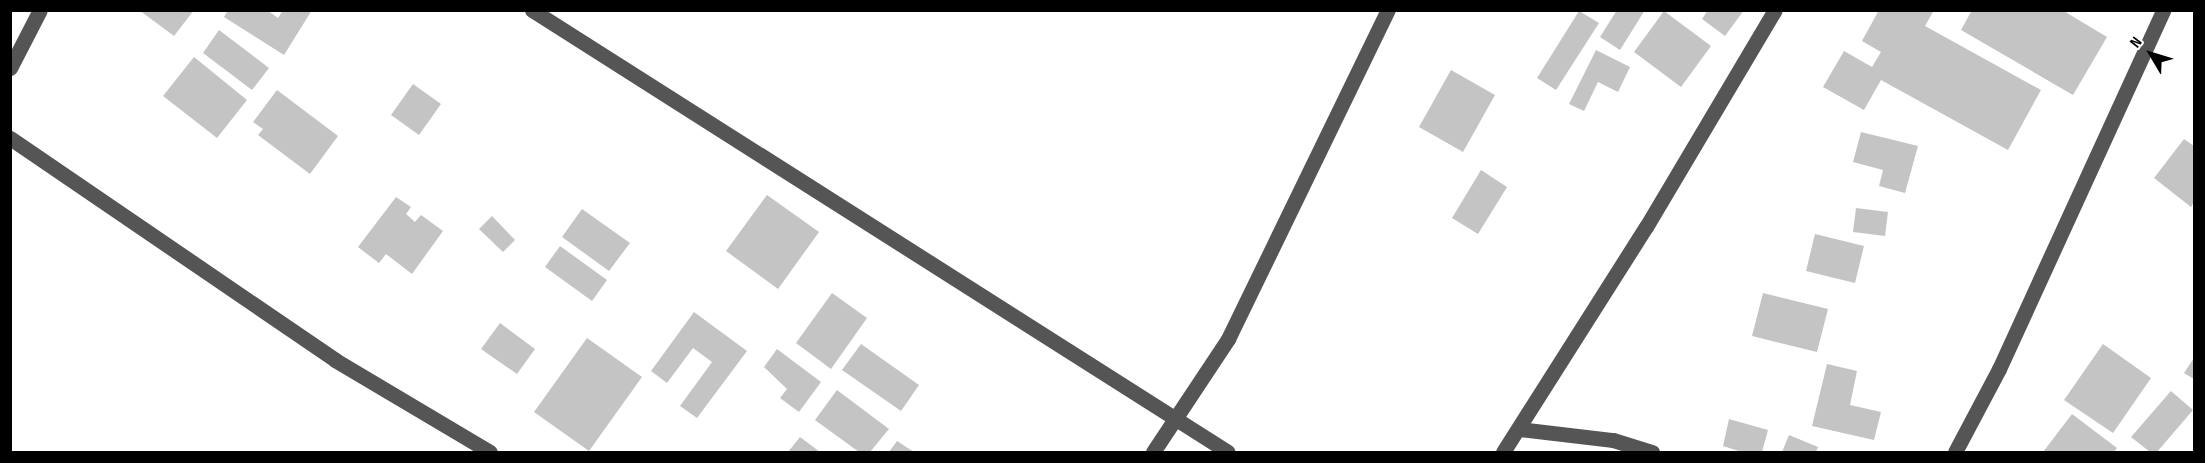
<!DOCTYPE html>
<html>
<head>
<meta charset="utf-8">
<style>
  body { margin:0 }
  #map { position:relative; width:2205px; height:463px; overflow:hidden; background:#fff; font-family:"Sofia Sans Condensed",sans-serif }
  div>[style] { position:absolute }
  .building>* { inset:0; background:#c4c4c4 }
  .minor>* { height:15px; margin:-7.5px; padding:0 7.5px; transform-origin:7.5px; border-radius:7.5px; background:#555 }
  span { translate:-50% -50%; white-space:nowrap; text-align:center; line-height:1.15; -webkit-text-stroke:4.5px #fff; paint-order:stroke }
  .frame { position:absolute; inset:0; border:12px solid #000; pointer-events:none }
  .north { position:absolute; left:2121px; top:24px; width:60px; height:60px; -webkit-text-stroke:4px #fff; paint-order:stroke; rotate:308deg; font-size:16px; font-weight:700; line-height:24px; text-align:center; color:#000 }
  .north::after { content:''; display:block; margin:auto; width:21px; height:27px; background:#000; clip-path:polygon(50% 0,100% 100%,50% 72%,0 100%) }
</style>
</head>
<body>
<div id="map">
  <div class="building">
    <i style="clip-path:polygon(139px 10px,194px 10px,174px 36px)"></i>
    <i style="clip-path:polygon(228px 10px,267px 10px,278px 18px,283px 10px,312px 10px,284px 55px,224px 17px)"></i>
    <i style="clip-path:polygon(1617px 10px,1645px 10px,1620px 50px,1600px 37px)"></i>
    <i style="clip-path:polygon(1708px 10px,1744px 10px,1725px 36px,1702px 19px)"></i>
    <i style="clip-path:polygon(1879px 10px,1934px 10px,1925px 26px,2041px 90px,2008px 150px,1881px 80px,1864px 110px,1823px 87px,1844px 51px,1872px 67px,1881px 52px,1862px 41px)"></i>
    <i style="clip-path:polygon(1972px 10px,2062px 10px,2107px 37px,2073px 95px,1961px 30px)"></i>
    <i style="clip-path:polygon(1579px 11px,1599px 23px,1556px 90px,1537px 78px)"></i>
    <i style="clip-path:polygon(1664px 11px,1711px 46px,1681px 87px,1634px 52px)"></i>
    <i style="clip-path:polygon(219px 30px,269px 68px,252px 90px,203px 53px)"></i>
    <i style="clip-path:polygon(1596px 50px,1630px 67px,1618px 92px,1598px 82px,1584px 111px,1569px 104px)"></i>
    <i style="clip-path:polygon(194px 57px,247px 100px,217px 138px,163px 96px)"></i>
    <i style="clip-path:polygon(1451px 70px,1495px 95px,1463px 152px,1419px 127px)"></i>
    <i style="clip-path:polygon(413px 84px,441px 104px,419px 135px,391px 115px)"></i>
    <i style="clip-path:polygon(277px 90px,338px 136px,310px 174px,258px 135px,263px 129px,253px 122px)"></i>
    <i style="clip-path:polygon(1861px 132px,1918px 146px,1905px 193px,1879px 186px,1883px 170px,1853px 162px)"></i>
    <i style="clip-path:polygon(2184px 139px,2194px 146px,2194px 202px,2191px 207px,2154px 178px)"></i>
    <i style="clip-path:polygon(1481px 170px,1507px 187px,1478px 234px,1452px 218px)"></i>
    <i style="clip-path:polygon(767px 195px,819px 232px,778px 289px,726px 251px)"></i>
    <i style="clip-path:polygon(396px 197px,411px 207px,406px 214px,415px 222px,421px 215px,443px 231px,412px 274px,386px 254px,379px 263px,358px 247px)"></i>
    <i style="clip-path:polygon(1856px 208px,1888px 212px,1885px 236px,1853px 232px)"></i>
    <i style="clip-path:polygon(582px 209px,630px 243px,609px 271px,562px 237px)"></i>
    <i style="clip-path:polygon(492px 216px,515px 240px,503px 252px,479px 229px)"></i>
    <i style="clip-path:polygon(1815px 234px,1864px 246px,1855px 283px,1806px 271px)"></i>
    <i style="clip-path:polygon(560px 246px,607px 280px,592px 301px,545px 267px)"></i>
    <i style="clip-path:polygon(832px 293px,867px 318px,831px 369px,796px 343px)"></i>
    <i style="clip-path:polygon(1763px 293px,1828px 309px,1817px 352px,1752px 336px)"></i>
    <i style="clip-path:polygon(694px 312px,747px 351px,697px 418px,680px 406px,712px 362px,693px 348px,667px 383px,651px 371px)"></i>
    <i style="clip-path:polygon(500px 323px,535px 349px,517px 374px,481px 349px)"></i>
    <i style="clip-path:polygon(587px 338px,642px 377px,589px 451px,534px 412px)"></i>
    <i style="clip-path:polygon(861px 344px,919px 385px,901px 411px,842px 370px)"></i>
    <i style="clip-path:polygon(2103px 344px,2151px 378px,2113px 433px,2064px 400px)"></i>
    <i style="clip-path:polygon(777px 349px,821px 382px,799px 412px,780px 398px,787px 389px,764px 367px)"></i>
    <i style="clip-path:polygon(2194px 358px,2194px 379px,2184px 373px)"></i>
    <i style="clip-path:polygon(1827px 364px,1857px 371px,1850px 405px,1881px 412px,1874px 440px,1812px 426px)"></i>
    <i style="clip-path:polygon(837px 390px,889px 429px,870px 452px,859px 452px,815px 420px)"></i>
    <i style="clip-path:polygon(2171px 391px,2193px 410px,2157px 452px,2150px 452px,2131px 437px)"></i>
    <i style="clip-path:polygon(2072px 414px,2117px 448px,2114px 452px,2043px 452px)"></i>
    <i style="clip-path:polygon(1729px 419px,1768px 430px,1762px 452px,1742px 452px,1723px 446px)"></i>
    <i style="clip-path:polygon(1789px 435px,1818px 447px,1816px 452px,1782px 452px)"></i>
    <i style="clip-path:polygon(800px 437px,820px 452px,788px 452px)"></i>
    <i style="clip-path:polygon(897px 441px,914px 452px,889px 452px)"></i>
  </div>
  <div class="minor">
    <i style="left:532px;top:10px;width:824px;rotate:32.42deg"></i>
    <i style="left:10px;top:68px;width:65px;rotate:-62.7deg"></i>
    <i style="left:10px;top:138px;width:394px;rotate:34.3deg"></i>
    <i style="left:335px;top:360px;width:180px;rotate:30.7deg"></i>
    <i style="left:1519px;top:429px;width:95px;rotate:6.7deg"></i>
    <i style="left:1613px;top:440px;width:41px;rotate:17.1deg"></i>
    <i style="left:1153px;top:452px;width:136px;rotate:-56.4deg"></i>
    <i style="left:1228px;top:339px;width:366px;rotate:-64.1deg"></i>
    <i style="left:1503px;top:452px;width:267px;rotate:-57.6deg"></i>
    <i style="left:1646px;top:227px;width:252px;rotate:-59.3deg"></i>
    <i style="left:1955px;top:452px;width:94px;rotate:-62.1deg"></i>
    <i style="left:1999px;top:369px;width:395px;rotate:-65.4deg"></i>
  </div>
  <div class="frame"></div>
  <div class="north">N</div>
</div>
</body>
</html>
